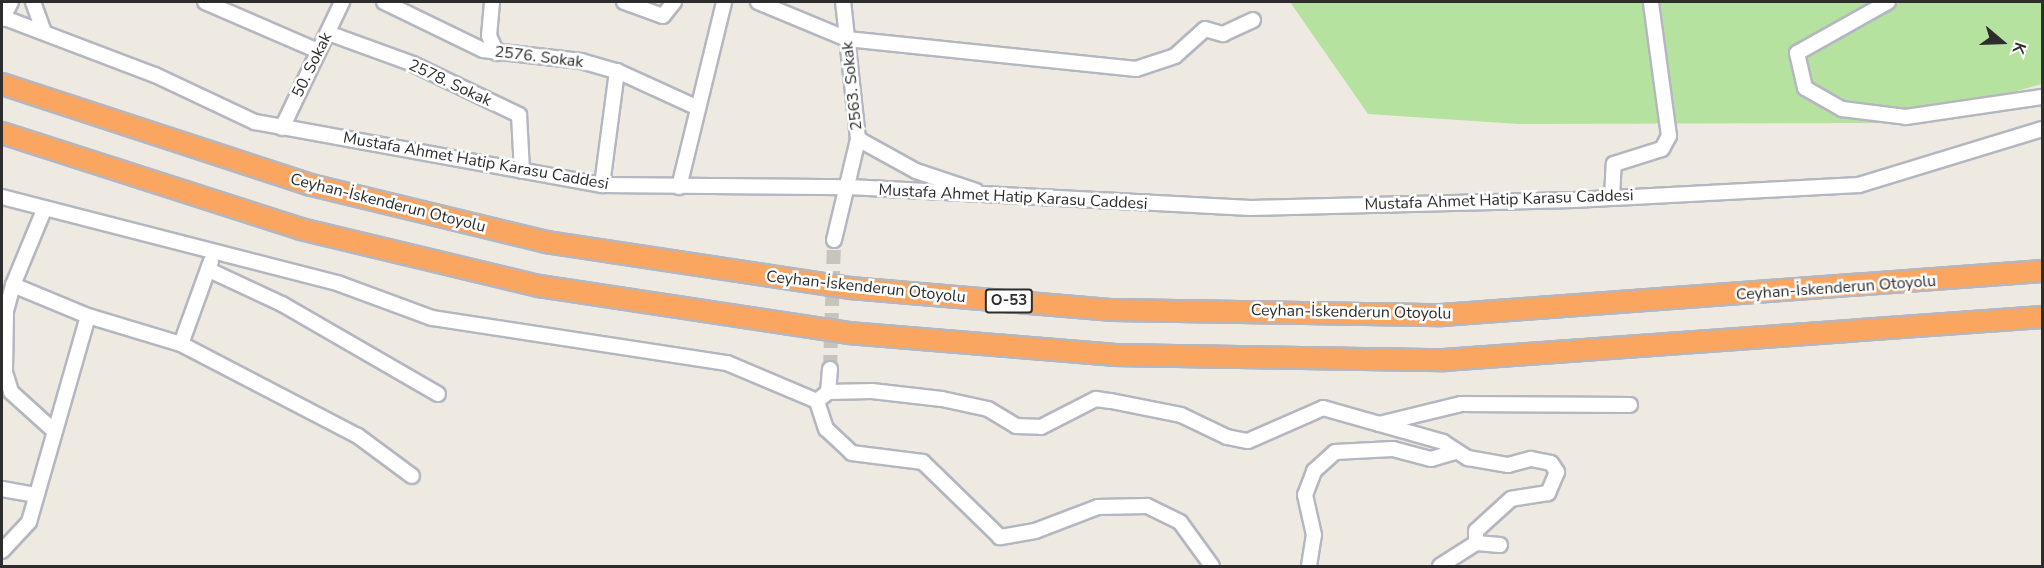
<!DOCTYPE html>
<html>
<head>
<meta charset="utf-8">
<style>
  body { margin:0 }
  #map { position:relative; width:2044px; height:568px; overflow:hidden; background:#eee9e1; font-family:"Nunito Sans",sans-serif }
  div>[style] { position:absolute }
  .green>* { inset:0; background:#b5e29f }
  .minor-tunnel>* { height:14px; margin-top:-7px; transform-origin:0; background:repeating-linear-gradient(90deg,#c7c3bd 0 14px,transparent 0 21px) }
  .roads { filter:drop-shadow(2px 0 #b4b6c0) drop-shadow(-2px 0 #b4b6c0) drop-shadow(0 2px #b4b6c0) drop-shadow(0 -2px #b4b6c0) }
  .minor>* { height:14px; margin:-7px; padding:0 7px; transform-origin:7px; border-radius:7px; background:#fff }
  .highway>* { height:20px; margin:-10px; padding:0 10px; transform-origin:10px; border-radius:10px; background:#faa560 }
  span { translate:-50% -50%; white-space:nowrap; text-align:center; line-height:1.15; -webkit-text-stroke:5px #fff; paint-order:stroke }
  .shield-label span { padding:2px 4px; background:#fff; border:2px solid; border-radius:4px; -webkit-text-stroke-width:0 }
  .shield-label { font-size:15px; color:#2d2d2d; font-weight:700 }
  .street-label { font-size:16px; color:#2d2d2d }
  .frame { position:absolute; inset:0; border:3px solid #2d2d2d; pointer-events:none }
  .north { position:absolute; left:1972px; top:12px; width:60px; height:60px; -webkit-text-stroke:4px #fff; paint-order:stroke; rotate:109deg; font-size:16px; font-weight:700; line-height:24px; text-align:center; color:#2d2d2d }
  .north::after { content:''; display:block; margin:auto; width:21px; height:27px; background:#2d2d2d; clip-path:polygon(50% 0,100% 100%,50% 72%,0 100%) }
</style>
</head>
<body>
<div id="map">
  <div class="green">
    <i style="clip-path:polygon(1290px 2px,2042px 2px,2042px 84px,1896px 123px,1519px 124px,1368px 114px)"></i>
  </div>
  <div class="minor-tunnel">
    <i style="left:830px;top:369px;width:129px;rotate:-88.2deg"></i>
  </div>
  <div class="roads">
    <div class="minor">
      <i style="left:33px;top:2px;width:32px;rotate:70deg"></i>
      <i style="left:205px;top:2px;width:123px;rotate:23.4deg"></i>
      <i style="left:384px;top:2px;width:110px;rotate:25.9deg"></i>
      <i style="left:483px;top:50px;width:99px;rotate:6.4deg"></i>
      <i style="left:581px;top:61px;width:37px;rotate:16deg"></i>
      <i style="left:617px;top:71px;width:87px;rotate:24.5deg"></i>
      <i style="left:492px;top:2px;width:34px;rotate:95deg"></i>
      <i style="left:489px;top:36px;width:19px;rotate:65deg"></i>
      <i style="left:624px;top:2px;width:41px;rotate:19.7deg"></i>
      <i style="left:663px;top:16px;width:18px;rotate:-52deg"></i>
      <i style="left:758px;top:2px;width:96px;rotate:22.6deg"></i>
      <i style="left:847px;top:39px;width:291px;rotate:5.9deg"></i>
      <i style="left:1136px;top:69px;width:41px;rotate:-18.4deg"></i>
      <i style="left:1175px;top:56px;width:40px;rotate:-42deg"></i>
      <i style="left:1205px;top:29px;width:19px;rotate:16deg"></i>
      <i style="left:1223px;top:34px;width:33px;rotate:-25deg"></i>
      <i style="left:1888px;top:2px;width:104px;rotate:150.7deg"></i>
      <i style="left:1797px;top:53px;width:36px;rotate:77deg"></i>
      <i style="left:1805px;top:88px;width:43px;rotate:29.6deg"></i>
      <i style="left:1842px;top:109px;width:64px;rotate:7.1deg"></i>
      <i style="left:1906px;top:117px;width:137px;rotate:-8.4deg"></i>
      <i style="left:2px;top:17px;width:164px;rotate:20.8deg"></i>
      <i style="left:155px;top:75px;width:110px;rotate:25.2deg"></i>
      <i style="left:255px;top:122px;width:353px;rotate:10.3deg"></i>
      <i style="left:602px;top:185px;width:247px;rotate:0.5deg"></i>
      <i style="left:849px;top:187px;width:402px;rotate:3deg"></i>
      <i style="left:1250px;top:208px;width:324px;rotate:-1.4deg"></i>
      <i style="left:1574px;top:200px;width:285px;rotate:-3deg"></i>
      <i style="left:1859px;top:185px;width:191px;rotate:-17deg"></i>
      <i style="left:2px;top:19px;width:19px;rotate:-62deg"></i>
      <i style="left:328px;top:33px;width:90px;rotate:20deg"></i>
      <i style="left:413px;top:64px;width:118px;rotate:25.7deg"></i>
      <i style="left:519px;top:115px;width:56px;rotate:86.9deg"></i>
      <i style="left:282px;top:128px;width:140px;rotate:-64.5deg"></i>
      <i style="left:858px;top:139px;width:66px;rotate:28.9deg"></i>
      <i style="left:916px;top:171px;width:63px;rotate:18.4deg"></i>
      <i style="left:602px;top:185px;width:115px;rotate:-82.5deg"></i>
      <i style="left:679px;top:187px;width:190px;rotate:-76.3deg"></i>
      <i style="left:2px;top:197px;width:349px;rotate:14.4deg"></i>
      <i style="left:340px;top:284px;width:98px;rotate:20.3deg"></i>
      <i style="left:432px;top:318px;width:298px;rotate:8.7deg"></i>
      <i style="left:727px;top:363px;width:98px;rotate:22.9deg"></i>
      <i style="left:1612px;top:197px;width:33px;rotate:-87deg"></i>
      <i style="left:1614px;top:164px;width:50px;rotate:-17.4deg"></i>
      <i style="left:1662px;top:149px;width:15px;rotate:-62deg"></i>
      <i style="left:1669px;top:136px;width:135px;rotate:-97.7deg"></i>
      <i style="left:44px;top:210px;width:81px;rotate:112.5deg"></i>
      <i style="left:13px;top:285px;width:81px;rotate:22.5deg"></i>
      <i style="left:88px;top:316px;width:97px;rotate:16.8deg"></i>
      <i style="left:181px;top:344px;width:199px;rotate:27.5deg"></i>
      <i style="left:358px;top:436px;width:67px;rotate:36.5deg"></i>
      <i style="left:834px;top:240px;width:104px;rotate:-76.6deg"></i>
      <i style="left:858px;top:139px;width:138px;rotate:-96.2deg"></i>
      <i style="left:209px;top:270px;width:81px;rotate:25deg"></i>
      <i style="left:282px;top:304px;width:180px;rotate:30deg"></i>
      <i style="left:13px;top:285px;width:28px;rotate:105deg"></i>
      <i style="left:6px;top:312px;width:60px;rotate:91deg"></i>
      <i style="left:5px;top:372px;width:21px;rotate:73deg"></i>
      <i style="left:11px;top:392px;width:55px;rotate:42.1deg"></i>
      <i style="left:181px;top:344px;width:88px;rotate:-70.1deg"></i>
      <i style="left:828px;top:392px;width:23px;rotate:-85deg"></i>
      <i style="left:1379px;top:424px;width:84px;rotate:-13.7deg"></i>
      <i style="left:1461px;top:404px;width:169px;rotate:0.3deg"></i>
      <i style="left:2px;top:489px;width:35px;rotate:10deg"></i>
      <i style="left:2px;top:551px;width:40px;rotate:-47deg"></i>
      <i style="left:29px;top:522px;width:214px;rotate:-74deg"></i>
      <i style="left:1212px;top:566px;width:54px;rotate:-126deg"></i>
      <i style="left:1180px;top:522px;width:37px;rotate:-154deg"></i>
      <i style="left:1147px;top:506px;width:49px;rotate:178.8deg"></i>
      <i style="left:1098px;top:507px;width:67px;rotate:159.1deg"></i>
      <i style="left:1035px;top:531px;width:36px;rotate:170deg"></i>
      <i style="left:1000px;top:537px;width:107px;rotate:-135.8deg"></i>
      <i style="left:923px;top:462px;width:72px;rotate:-172.8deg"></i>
      <i style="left:852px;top:453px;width:35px;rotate:-137deg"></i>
      <i style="left:826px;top:429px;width:29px;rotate:-108deg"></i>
      <i style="left:817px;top:401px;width:14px;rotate:-39deg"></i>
      <i style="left:828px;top:392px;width:44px;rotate:-1.3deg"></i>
      <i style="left:872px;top:391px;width:70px;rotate:6.5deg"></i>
      <i style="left:942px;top:399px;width:47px;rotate:12.3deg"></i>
      <i style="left:988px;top:409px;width:33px;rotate:31deg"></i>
      <i style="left:1016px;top:426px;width:25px;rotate:2deg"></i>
      <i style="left:1041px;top:427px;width:62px;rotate:-27deg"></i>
      <i style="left:1096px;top:399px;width:15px;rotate:8deg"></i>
      <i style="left:1111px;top:401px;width:71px;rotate:11.3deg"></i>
      <i style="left:1181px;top:415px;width:51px;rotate:25.6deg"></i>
      <i style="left:1227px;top:437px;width:21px;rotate:11deg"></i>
      <i style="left:1248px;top:441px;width:82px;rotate:-23.7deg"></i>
      <i style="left:1323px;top:408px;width:125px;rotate:15.8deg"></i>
      <i style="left:1443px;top:442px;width:30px;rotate:33deg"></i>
      <i style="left:1468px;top:458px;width:41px;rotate:9.9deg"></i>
      <i style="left:1508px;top:465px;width:24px;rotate:-15deg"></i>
      <i style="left:1531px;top:459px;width:20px;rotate:11deg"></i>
      <i style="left:1551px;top:463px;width:11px;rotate:56deg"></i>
      <i style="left:1557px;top:472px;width:23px;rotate:113deg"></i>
      <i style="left:1548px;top:493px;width:37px;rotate:171deg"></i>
      <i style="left:1511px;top:499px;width:47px;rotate:137.6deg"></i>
      <i style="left:1476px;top:531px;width:12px;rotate:90deg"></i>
      <i style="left:1476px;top:543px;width:24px;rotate:5deg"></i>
      <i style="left:1309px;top:566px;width:31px;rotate:-81deg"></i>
      <i style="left:1314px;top:535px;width:41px;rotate:-102.7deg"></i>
      <i style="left:1305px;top:495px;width:26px;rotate:-69deg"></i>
      <i style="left:1314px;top:471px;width:28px;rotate:-42deg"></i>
      <i style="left:1335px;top:452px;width:58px;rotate:-3deg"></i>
      <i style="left:1393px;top:449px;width:39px;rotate:15deg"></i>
      <i style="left:1431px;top:459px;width:26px;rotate:-16deg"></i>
      <i style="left:1440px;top:566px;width:43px;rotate:-32.6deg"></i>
    </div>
    <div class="highway">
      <i style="left:2px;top:84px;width:325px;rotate:18.1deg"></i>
      <i style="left:311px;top:185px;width:242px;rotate:13.6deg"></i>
      <i style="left:546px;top:242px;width:307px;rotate:8.6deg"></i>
      <i style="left:850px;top:288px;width:264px;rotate:4.8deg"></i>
      <i style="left:1113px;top:310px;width:329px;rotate:0.9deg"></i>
      <i style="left:1442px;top:315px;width:602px;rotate:-4.19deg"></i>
      <i style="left:2px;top:133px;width:314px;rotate:17.8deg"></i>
      <i style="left:301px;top:229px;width:245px;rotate:13.5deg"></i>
      <i style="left:539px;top:286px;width:313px;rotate:8.6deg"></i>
      <i style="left:848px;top:333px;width:266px;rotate:4.7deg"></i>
      <i style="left:1113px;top:355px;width:331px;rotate:0.9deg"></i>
      <i style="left:1444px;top:360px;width:600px;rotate:-4.11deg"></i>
    </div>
  </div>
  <div class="shield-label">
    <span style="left:1009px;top:301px">O-53</span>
  </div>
  <div class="street-label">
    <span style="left:539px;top:57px;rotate:7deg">2576. Sokak</span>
    <span style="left:312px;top:65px;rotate:-64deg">50. Sokak</span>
    <span style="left:450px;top:83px;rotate:25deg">2578. Sokak</span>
    <span style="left:852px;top:86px;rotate:-96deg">2563. Sokak</span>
    <span style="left:476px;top:161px;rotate:10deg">Mustafa Ahmet Hatip Karasu Caddesi</span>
    <span style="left:1013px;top:197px;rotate:3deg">Mustafa Ahmet Hatip Karasu Caddesi</span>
    <span style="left:1499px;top:200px;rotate:-2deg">Mustafa Ahmet Hatip Karasu Caddesi</span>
    <span style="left:388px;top:203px;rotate:14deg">Ceyhan-İskenderun Otoyolu</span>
    <span style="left:866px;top:287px;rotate:6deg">Ceyhan-İskenderun Otoyolu</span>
    <span style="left:1836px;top:288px;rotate:-4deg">Ceyhan-İskenderun Otoyolu</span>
    <span style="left:1351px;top:312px;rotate:1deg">Ceyhan-İskenderun Otoyolu</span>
  </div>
  <div class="frame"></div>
  <div class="north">K</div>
</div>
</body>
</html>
